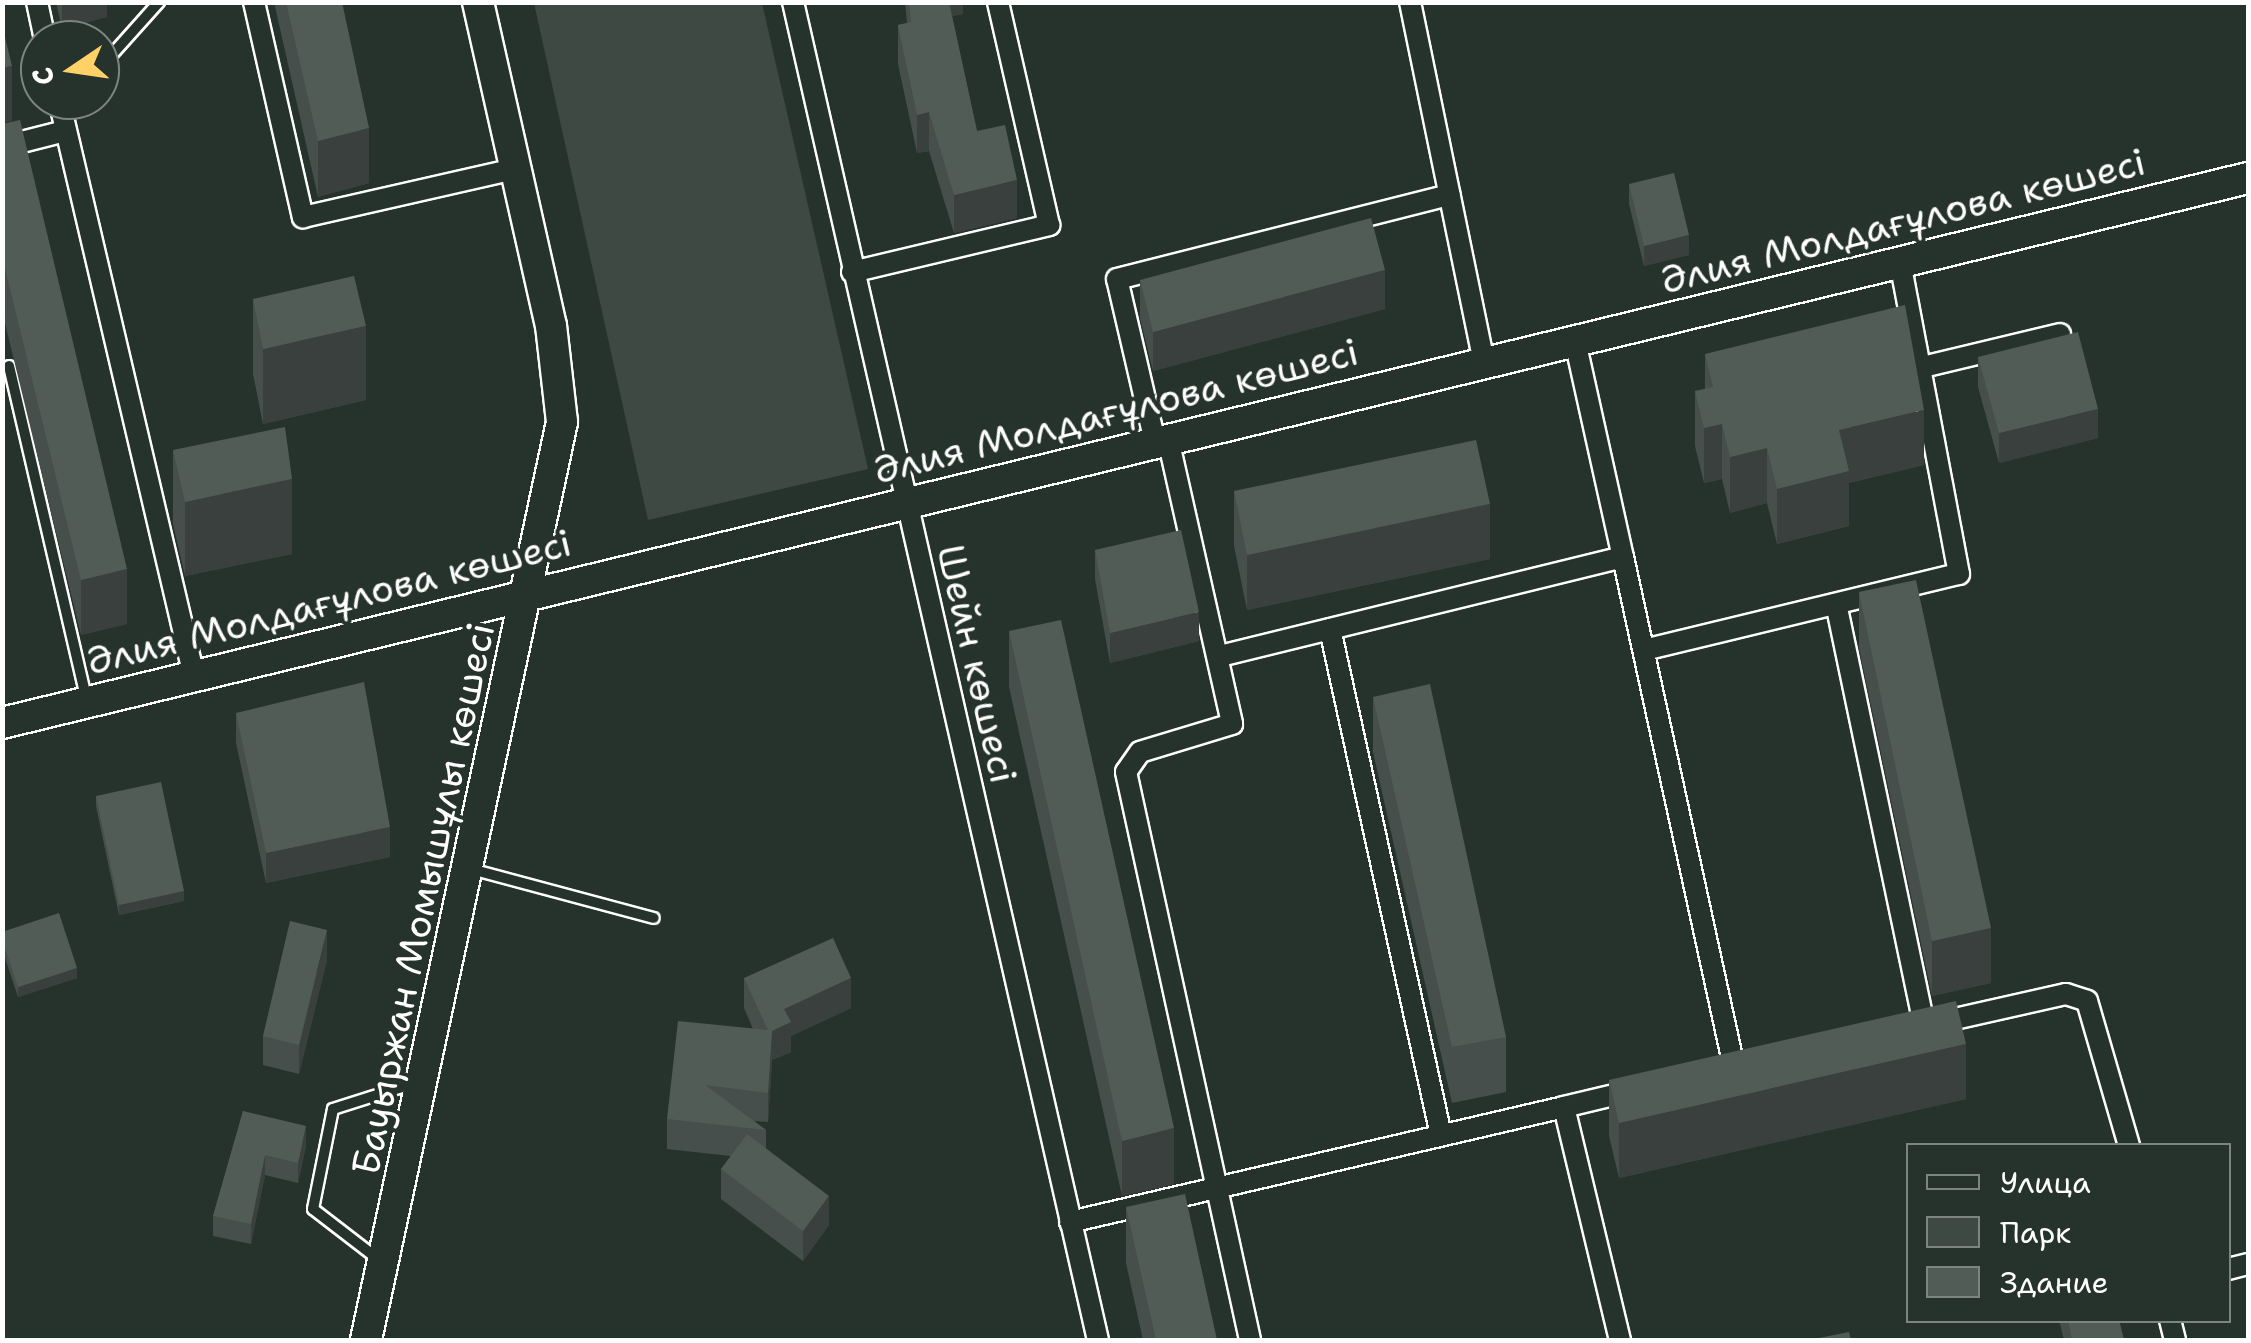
<!DOCTYPE html>
<html>
<head>
<meta charset="utf-8">
<style>
  body { margin:0 }
  #map { position:relative; width:2251px; height:1343px; overflow:hidden; background:#26332d; font-family:"Shantell Sans",sans-serif }
  div>[style] { position:absolute }
  .green>* { inset:0; background:#3e4944 }
  .roads { filter:drop-shadow(2px 0 #fff) drop-shadow(-2px 0 #fff) drop-shadow(0 2px #fff) drop-shadow(0 -2px #fff) }
  .lane>* { height:10px; margin:-5px; padding:0 5px; transform-origin:5px; border-radius:5px; background:#26332d }
  .street>* { height:20px; margin:-10px; padding:0 10px; transform-origin:10px; border-radius:10px; background:#26332d }
  .secondary>* { height:30px; margin:-15px; padding:0 15px; transform-origin:15px; border-radius:15px; background:#26332d }
  .wall>* { inset:0; background:#464f4b }
  .shaded-wall>* { inset:0; background:#39403d }
  .building>* { inset:0; background:#515c57 }
  span { translate:-50% -50%; white-space:nowrap; text-align:center; line-height:1.15; -webkit-text-stroke:8px #26332d; paint-order:stroke }
  .street-label { font-size:38px; color:#fff }
  .frame { position:absolute; inset:0; border:5px solid #fff; pointer-events:none }
  .legend { position:absolute; left:1906px; top:1143px; width:325px; height:180px; box-sizing:border-box; background:#26332d; border:2px solid #7d8581; margin:0; padding:12px 18px; list-style:none; font-size:30px; color:#fff }
  .legend li { display:flex; align-items:center; gap:20px; height:50px }
  .legend b { width:50px; border:2px solid #7d8581 }
  .north { position:absolute; left:20px; top:20px; width:100px; height:100px; box-sizing:border-box; background:#26332d; border:2px solid #7d8581; border-radius:50%; rotate:257deg; font-size:28px; font-weight:700; line-height:40px; text-align:center; color:#fff }
  .north::after { content:''; display:block; margin:auto; width:35px; height:45px; background:#ffd166; clip-path:polygon(50% 0,100% 100%,50% 72%,0 100%) }
</style>
</head>
<body>
<div id="map">
  <div class="green">
    <i style="clip-path:polygon(534px 3px,762px 3px,868px 469px,648px 520px)"></i>
  </div>
  <div class="roads">
    <div class="lane">
      <i style="left:100px;top:68px;width:89px;rotate:-48.2deg"></i>
      <i style="left:9px;top:366px;width:344px;rotate:76.9deg"></i>
      <i style="left:471px;top:869px;width:189px;rotate:15deg"></i>
      <i style="left:378px;top:1259px;width:82px;rotate:-142.4deg"></i>
      <i style="left:313px;top:1209px;width:102px;rotate:-78.7deg"></i>
      <i style="left:333px;top:1109px;width:89px;rotate:-17.6deg"></i>
    </div>
    <div class="street">
      <i style="left:37px;top:2px;width:39px;rotate:78deg"></i>
      <i style="left:254px;top:2px;width:221px;rotate:77.2deg"></i>
      <i style="left:303px;top:217px;width:217px;rotate:-12.8deg"></i>
      <i style="left:793px;top:2px;width:1372px;rotate:77.16deg"></i>
      <i style="left:1410px;top:2px;width:369px;rotate:78.4deg"></i>
      <i style="left:59px;top:100px;width:592px;rotate:76.81deg"></i>
      <i style="left:2px;top:147px;width:65px;rotate:-14.3deg"></i>
      <i style="left:852px;top:272px;width:203px;rotate:-13.4deg"></i>
      <i style="left:1049px;top:225px;width:229px;rotate:-102.9deg"></i>
      <i style="left:1575px;top:341px;width:221px;rotate:77.5deg"></i>
      <i style="left:1923px;top:367px;width:141px;rotate:-13.5deg"></i>
      <i style="left:1168px;top:439px;width:292px;rotate:77.3deg"></i>
      <i style="left:1232px;top:724px;width:96px;rotate:163.1deg"></i>
      <i style="left:1140px;top:752px;width:24px;rotate:125deg"></i>
      <i style="left:1126px;top:772px;width:581px;rotate:77.68deg"></i>
      <i style="left:1155px;top:442px;width:167px;rotate:-103.1deg"></i>
      <i style="left:1117px;top:279px;width:343px;rotate:-14.2deg"></i>
      <i style="left:1837px;top:608px;width:427px;rotate:78.2deg"></i>
      <i style="left:1330px;top:629px;width:518px;rotate:77.63deg"></i>
      <i style="left:1644px;top:650px;width:324px;rotate:-13.6deg"></i>
      <i style="left:1959px;top:574px;width:317px;rotate:-100.7deg"></i>
      <i style="left:1220px;top:656px;width:415px;rotate:-13.8deg"></i>
      <i style="left:1623px;top:557px;width:522px;rotate:77.72deg"></i>
      <i style="left:1937px;top:1023px;width:132px;rotate:-12.7deg"></i>
      <i style="left:2066px;top:994px;width:22px;rotate:18deg"></i>
      <i style="left:2087px;top:1001px;width:151px;rotate:73.8deg"></i>
      <i style="left:1564px;top:1107px;width:73px;rotate:-13.5deg"></i>
      <i style="left:1070px;top:1222px;width:507px;rotate:-13.1deg"></i>
      <i style="left:1564px;top:1107px;width:240px;rotate:76.5deg"></i>
      <i style="left:2228px;top:1269px;width:21px;rotate:-14deg"></i>
      <i style="left:2170px;top:1320px;width:21px;rotate:76deg"></i>
    </div>
    <div class="secondary">
      <i style="left:2px;top:723px;width:2311px;rotate:-13.64deg"></i>
      <i style="left:366px;top:1340px;width:939px;rotate:-77.95deg"></i>
      <i style="left:562px;top:422px;width:97px;rotate:-96.5deg"></i>
      <i style="left:551px;top:326px;width:332px;rotate:-102.7deg"></i>
    </div>
  </div>
  <div class="wall">
    <i style="clip-path:polygon(56px 2px,107px 2px,107px 17px,62px 29px)"></i>
    <i style="clip-path:polygon(274px 2px,342px 2px,369px 183px,318px 197px)"></i>
    <i style="clip-path:polygon(905px 2px,963px 2px,963px 14px,952px 16px,977px 131px,1017px 218px,954px 233px,929px 151px,917px 153px,898px 64px,898px 25px,907px 23px)"></i>
    <i style="clip-path:polygon(2px 124px,127px 624px,81px 635px,2px 311px)"></i>
    <i style="clip-path:polygon(1629px 184px,1689px 255px,1644px 266px,1629px 204px)"></i>
    <i style="clip-path:polygon(1140px 280px,1385px 309px,1153px 371px,1140px 318px)"></i>
    <i style="clip-path:polygon(253px 299px,366px 400px,263px 424px,253px 374px)"></i>
    <i style="clip-path:polygon(1705px 354px,1924px 465px,1849px 483px,1849px 526px,1777px 544px,1767px 503px,1730px 513px,1722px 479px,1704px 483px,1695px 446px,1695px 391px,1705px 389px)"></i>
    <i style="clip-path:polygon(1978px 357px,2098px 438px,1999px 463px,1978px 387px)"></i>
    <i style="clip-path:polygon(173px 450px,292px 554px,185px 576px,173px 524px)"></i>
    <i style="clip-path:polygon(1234px 491px,1490px 559px,1247px 610px,1234px 546px)"></i>
    <i style="clip-path:polygon(1095px 550px,1199px 641px,1110px 663px,1095px 579px)"></i>
    <i style="clip-path:polygon(1859px 592px,1991px 983px,1932px 996px,1859px 648px)"></i>
    <i style="clip-path:polygon(1009px 631px,1174px 1184px,1122px 1196px,1009px 687px)"></i>
    <i style="clip-path:polygon(1373px 697px,1506px 1037px,1506px 1092px,1452px 1103px,1373px 752px)"></i>
    <i style="clip-path:polygon(236px 713px,390px 857px,266px 883px,236px 743px)"></i>
    <i style="clip-path:polygon(96px 796px,184px 901px,119px 915px,96px 806px)"></i>
    <i style="clip-path:polygon(2px 932px,77px 978px,18px 997px,2px 949px)"></i>
    <i style="clip-path:polygon(327px 960px,299px 1074px,263px 1065px,263px 1036px)"></i>
    <i style="clip-path:polygon(744px 978px,851px 1008px,791px 1036px,791px 1052px,772px 1060px,768px 1122px,754px 1121px,766px 1130px,766px 1148px,829px 1225px,803px 1261px,721px 1199px,721px 1169px,731px 1156px,667px 1149px,667px 1119px,753px 1029px,744px 1008px)"></i>
    <i style="clip-path:polygon(1609px 1080px,1966px 1099px,1619px 1178px,1609px 1136px)"></i>
    <i style="clip-path:polygon(243px 1111px,306px 1146px,298px 1183px,265px 1175px,251px 1244px,213px 1236px,213px 1216px)"></i>
    <i style="clip-path:polygon(1126px 1207px,1217px 1340px,1143px 1340px,1126px 1263px)"></i>
    <i style="clip-path:polygon(2059px 1320px,2119px 1320px,2124px 1340px,2064px 1340px)"></i>
  </div>
  <div class="shaded-wall">
    <i style="clip-path:polygon(62px 2px,107px 2px,107px 17px,62px 29px)"></i>
    <i style="clip-path:polygon(944px 2px,963px 2px,963px 14px,944px 18px)"></i>
    <i style="clip-path:polygon(12px 66px,12px 121px,2px 123px,2px 68px)"></i>
    <i style="clip-path:polygon(929px 112px,929px 151px,917px 153px,917px 115px)"></i>
    <i style="clip-path:polygon(369px 128px,369px 183px,318px 197px,318px 141px)"></i>
    <i style="clip-path:polygon(1017px 180px,1017px 218px,954px 233px,954px 195px)"></i>
    <i style="clip-path:polygon(1689px 235px,1689px 255px,1644px 266px,1644px 246px)"></i>
    <i style="clip-path:polygon(1385px 270px,1385px 309px,1153px 371px,1153px 332px)"></i>
    <i style="clip-path:polygon(366px 326px,366px 400px,263px 424px,263px 349px)"></i>
    <i style="clip-path:polygon(2098px 409px,2098px 438px,1999px 463px,1999px 433px)"></i>
    <i style="clip-path:polygon(1924px 410px,1924px 465px,1849px 483px,1849px 526px,1777px 544px,1777px 489px,1839px 430px)"></i>
    <i style="clip-path:polygon(1722px 424px,1722px 479px,1704px 483px,1704px 428px)"></i>
    <i style="clip-path:polygon(1767px 448px,1767px 503px,1730px 513px,1730px 457px)"></i>
    <i style="clip-path:polygon(292px 479px,292px 554px,185px 576px,185px 502px)"></i>
    <i style="clip-path:polygon(1490px 504px,1490px 559px,1247px 610px,1247px 555px)"></i>
    <i style="clip-path:polygon(127px 569px,127px 624px,81px 635px,81px 580px)"></i>
    <i style="clip-path:polygon(1199px 612px,1199px 641px,1110px 663px,1110px 633px)"></i>
    <i style="clip-path:polygon(390px 827px,390px 857px,266px 883px,266px 853px)"></i>
    <i style="clip-path:polygon(184px 891px,184px 901px,119px 915px,119px 905px)"></i>
    <i style="clip-path:polygon(1991px 928px,1991px 983px,1932px 996px,1932px 941px)"></i>
    <i style="clip-path:polygon(327px 930px,327px 960px,299px 1074px,299px 1045px)"></i>
    <i style="clip-path:polygon(77px 968px,77px 978px,18px 997px,18px 987px)"></i>
    <i style="clip-path:polygon(851px 978px,851px 1008px,791px 1036px,791px 1052px,772px 1060px,768px 1122px,768px 1093px,772px 1031px,784px 1009px)"></i>
    <i style="clip-path:polygon(1966px 1044px,1966px 1099px,1619px 1178px,1619px 1123px)"></i>
    <i style="clip-path:polygon(306px 1126px,306px 1146px,298px 1183px,298px 1163px)"></i>
    <i style="clip-path:polygon(1174px 1128px,1174px 1184px,1122px 1196px,1122px 1141px)"></i>
    <i style="clip-path:polygon(265px 1155px,265px 1175px,251px 1244px,251px 1224px)"></i>
    <i style="clip-path:polygon(829px 1196px,829px 1225px,803px 1261px,803px 1231px)"></i>
  </div>
  <div class="building">
    <i style="clip-path:polygon(286px 2px,342px 2px,369px 128px,318px 141px)"></i>
    <i style="clip-path:polygon(909px 2px,949px 2px,977px 131px,1005px 125px,1017px 180px,954px 195px,929px 112px,917px 115px,898px 25px,911px 22px)"></i>
    <i style="clip-path:polygon(2px 25px,12px 66px,2px 68px)"></i>
    <i style="clip-path:polygon(20px 120px,127px 569px,81px 580px,2px 256px,2px 124px)"></i>
    <i style="clip-path:polygon(1674px 173px,1689px 235px,1644px 246px,1629px 184px)"></i>
    <i style="clip-path:polygon(1371px 218px,1385px 270px,1153px 332px,1140px 280px)"></i>
    <i style="clip-path:polygon(354px 276px,366px 326px,263px 349px,253px 299px)"></i>
    <i style="clip-path:polygon(1905px 305px,1924px 410px,1839px 430px,1849px 471px,1777px 489px,1767px 448px,1730px 457px,1722px 424px,1704px 428px,1695px 391px,1713px 387px,1705px 354px)"></i>
    <i style="clip-path:polygon(2078px 332px,2098px 409px,1999px 433px,1978px 357px)"></i>
    <i style="clip-path:polygon(285px 427px,292px 479px,185px 502px,173px 450px)"></i>
    <i style="clip-path:polygon(1476px 440px,1490px 504px,1247px 555px,1234px 491px)"></i>
    <i style="clip-path:polygon(1181px 530px,1199px 612px,1110px 633px,1095px 550px)"></i>
    <i style="clip-path:polygon(1916px 580px,1991px 928px,1932px 941px,1859px 592px)"></i>
    <i style="clip-path:polygon(1061px 620px,1174px 1128px,1122px 1141px,1009px 631px)"></i>
    <i style="clip-path:polygon(364px 682px,390px 827px,266px 853px,236px 713px)"></i>
    <i style="clip-path:polygon(1430px 684px,1506px 1037px,1452px 1047px,1373px 697px)"></i>
    <i style="clip-path:polygon(161px 782px,184px 891px,119px 905px,96px 796px)"></i>
    <i style="clip-path:polygon(59px 913px,77px 968px,18px 987px,2px 939px,2px 932px)"></i>
    <i style="clip-path:polygon(290px 921px,327px 930px,299px 1045px,263px 1036px)"></i>
    <i style="clip-path:polygon(833px 938px,851px 978px,784px 1009px,791px 1022px,772px 1031px,768px 1093px,705px 1085px,766px 1130px,667px 1119px,678px 1021px,768px 1030px,744px 978px)"></i>
    <i style="clip-path:polygon(1956px 1001px,1966px 1044px,1619px 1123px,1609px 1080px)"></i>
    <i style="clip-path:polygon(243px 1111px,306px 1126px,298px 1163px,265px 1155px,251px 1224px,213px 1216px)"></i>
    <i style="clip-path:polygon(747px 1134px,829px 1196px,803px 1231px,721px 1169px)"></i>
    <i style="clip-path:polygon(1185px 1194px,1217px 1340px,1156px 1340px,1126px 1207px)"></i>
    <i style="clip-path:polygon(2068px 1320px,2119px 1320px,2124px 1340px,2072px 1340px)"></i>
    <i style="clip-path:polygon(1849px 1332px,1851px 1340px,1809px 1340px)"></i>
  </div>
  <div class="street-label">
    <span style="left:1903px;top:221px;rotate:-14deg">Әлия Молдағұлова көшесі</span>
    <span style="left:1116px;top:411px;rotate:-14deg">Әлия Молдағұлова көшесі</span>
    <span style="left:329px;top:602px;rotate:-14deg">Әлия Молдағұлова көшесі</span>
    <span style="left:977px;top:664px;rotate:77deg">Шейн көшесі</span>
    <span style="left:423px;top:899px;rotate:-78deg">Бауыржан Момышұлы көшесі</span>
  </div>
  <div class="frame"></div>
  <ul class="legend">
  <li><b style="height:12px;background:#26332d"></b>Улица</li>
  <li><b style="height:28px;background:#3e4944"></b>Парк</li>
  <li><b style="height:28px;background:#515c57"></b>Здание</li>
  </ul>
  <div class="north">С</div>
</div>
</body>
</html>
